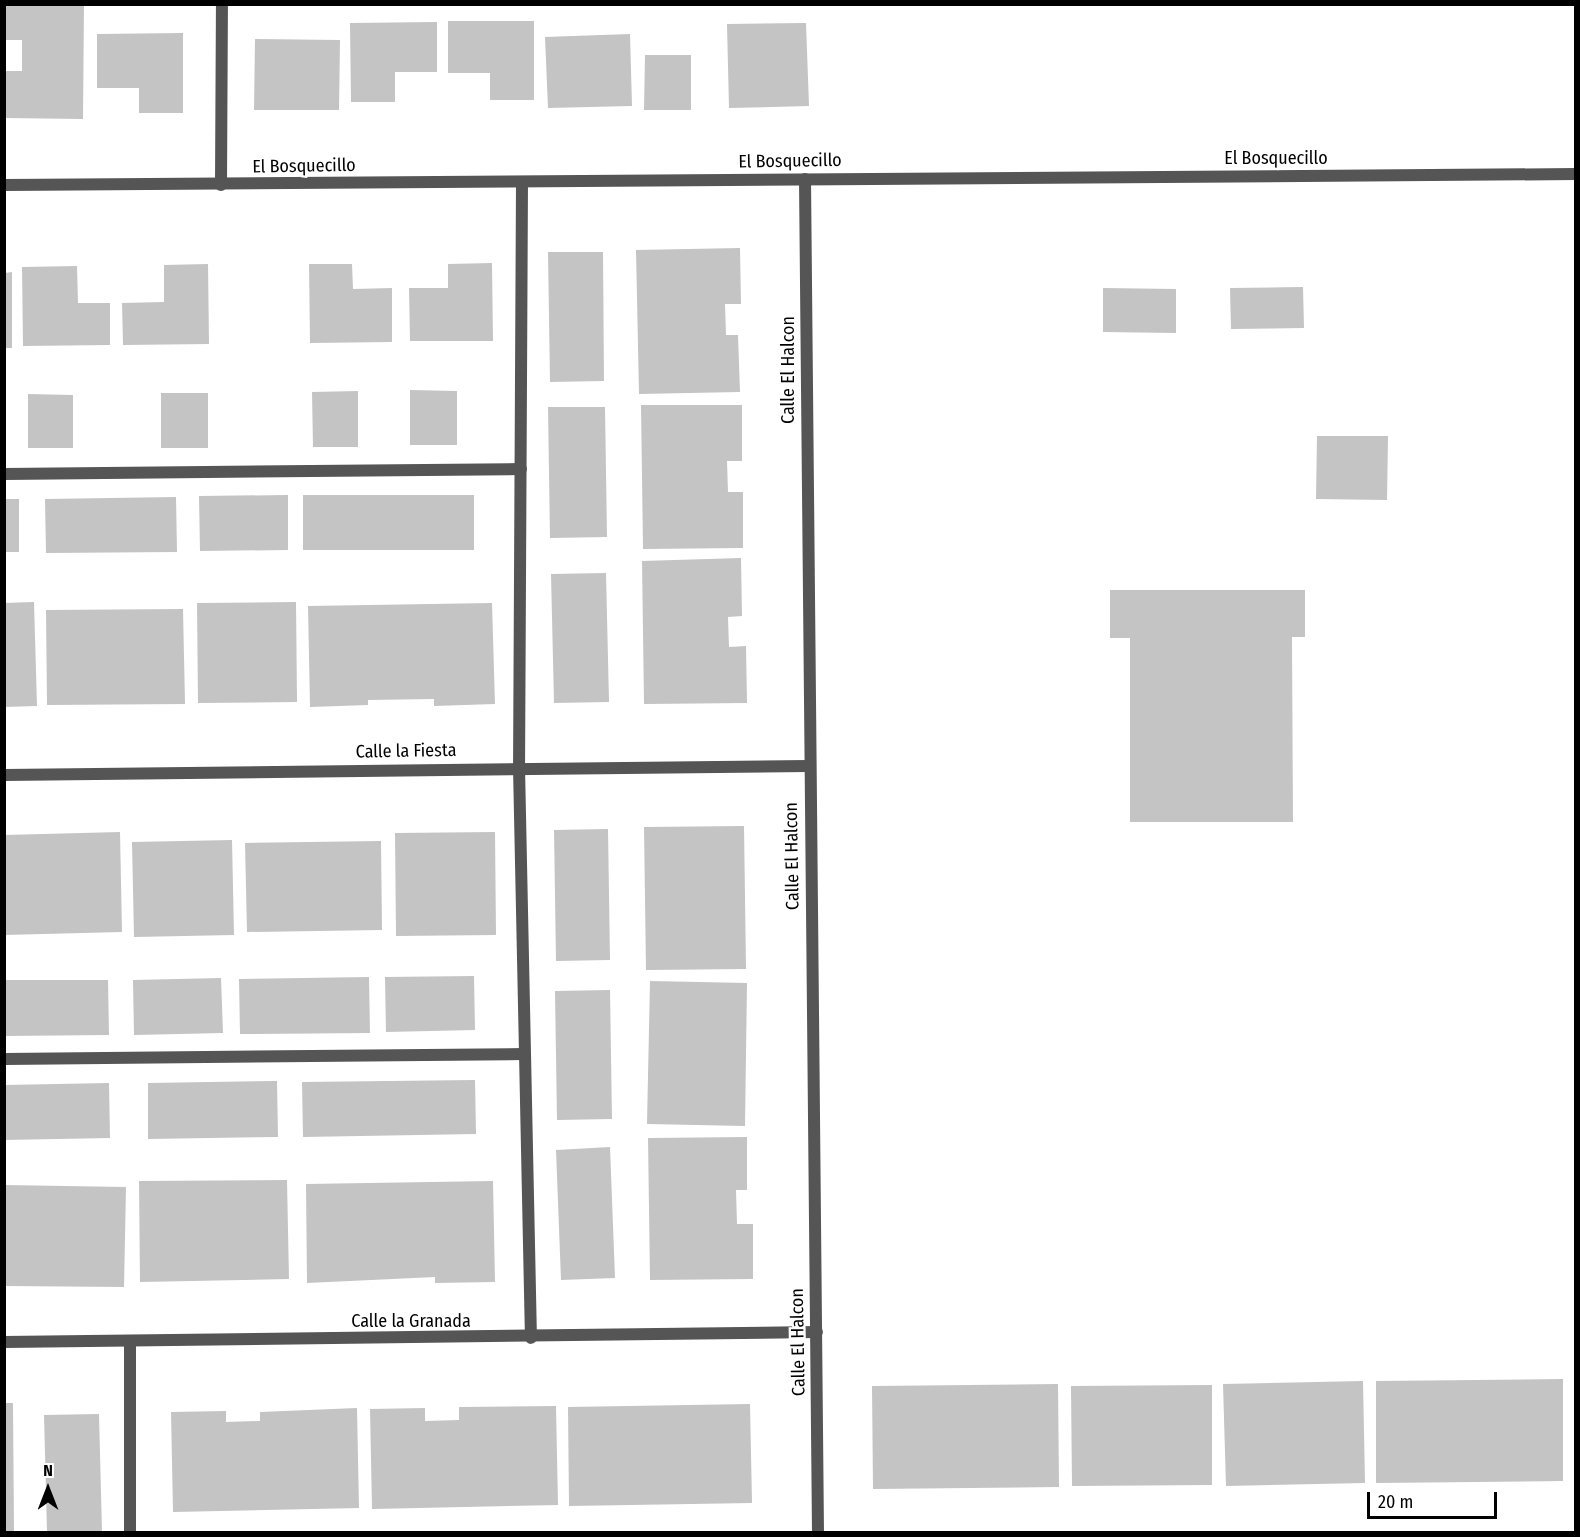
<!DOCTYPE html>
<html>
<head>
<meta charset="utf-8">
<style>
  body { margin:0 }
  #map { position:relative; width:1580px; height:1537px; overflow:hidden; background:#fff; font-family:"Fira Sans Condensed",sans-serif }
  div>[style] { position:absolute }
  .building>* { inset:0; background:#c4c4c4 }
  .lane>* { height:12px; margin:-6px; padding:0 6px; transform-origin:6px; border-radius:6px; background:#555 }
  .street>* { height:12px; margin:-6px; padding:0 6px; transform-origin:6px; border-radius:6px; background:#555 }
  span { translate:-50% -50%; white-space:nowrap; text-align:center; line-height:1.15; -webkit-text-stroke:4.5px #fff; paint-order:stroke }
  .street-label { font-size:18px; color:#000 }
  .frame { position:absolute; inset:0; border:6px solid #000; pointer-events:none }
  .north { position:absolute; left:18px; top:1459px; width:60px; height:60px; -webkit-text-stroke:4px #fff; paint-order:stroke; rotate:0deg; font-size:16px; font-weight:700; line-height:24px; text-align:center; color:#000 }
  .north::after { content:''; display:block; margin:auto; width:21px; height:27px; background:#000; clip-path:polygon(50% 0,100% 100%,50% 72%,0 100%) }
  .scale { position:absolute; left:1367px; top:1492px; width:130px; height:27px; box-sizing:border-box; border:3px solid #000; border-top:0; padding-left:8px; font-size:18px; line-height:21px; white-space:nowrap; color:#000; -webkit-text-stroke:4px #fff; paint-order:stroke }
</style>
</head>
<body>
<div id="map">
  <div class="building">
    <i style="clip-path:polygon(4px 4px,84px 4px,83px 119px,4px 118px,4px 71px,22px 71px,22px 40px,4px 40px)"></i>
    <i style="clip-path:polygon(448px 21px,534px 21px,534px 100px,490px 100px,490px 73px,448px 73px)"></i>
    <i style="clip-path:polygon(437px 22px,437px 72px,395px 72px,395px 102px,351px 102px,350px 23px)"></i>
    <i style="clip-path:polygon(806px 23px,809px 106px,729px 108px,727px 24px)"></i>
    <i style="clip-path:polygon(183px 33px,183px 113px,139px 113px,139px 88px,97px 88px,97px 34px)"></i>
    <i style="clip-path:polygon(630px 34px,632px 106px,548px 108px,545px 37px)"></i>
    <i style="clip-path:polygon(255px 39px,340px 40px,339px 110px,254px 110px)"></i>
    <i style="clip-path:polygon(645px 55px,691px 55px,691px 110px,644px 110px)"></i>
    <i style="clip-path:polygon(740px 248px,741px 304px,725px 304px,726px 335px,738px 335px,740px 392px,639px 394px,636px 250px)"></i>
    <i style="clip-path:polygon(548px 252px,603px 252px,604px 381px,550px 382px)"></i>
    <i style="clip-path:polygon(492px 263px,493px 341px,410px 341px,409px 288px,448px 288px,448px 264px)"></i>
    <i style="clip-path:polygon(208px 264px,209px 344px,123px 345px,122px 303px,164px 302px,164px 265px)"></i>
    <i style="clip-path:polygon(309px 264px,352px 264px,353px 289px,392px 288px,392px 342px,310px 343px)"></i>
    <i style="clip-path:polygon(77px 266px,78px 303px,110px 303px,110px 345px,23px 346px,22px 267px)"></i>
    <i style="clip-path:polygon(12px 272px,12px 348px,5px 348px,5px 273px)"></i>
    <i style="clip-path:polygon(1303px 287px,1304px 328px,1231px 329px,1230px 288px)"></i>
    <i style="clip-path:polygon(1103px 288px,1176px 289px,1176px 333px,1103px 332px)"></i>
    <i style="clip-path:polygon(410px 390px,457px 391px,457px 445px,410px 445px)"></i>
    <i style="clip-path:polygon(358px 391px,358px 447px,313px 447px,312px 392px)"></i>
    <i style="clip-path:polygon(161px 393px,208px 393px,208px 448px,161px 448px)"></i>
    <i style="clip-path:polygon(28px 394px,73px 395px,73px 448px,28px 448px)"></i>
    <i style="clip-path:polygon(641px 405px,742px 405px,742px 461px,727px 461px,728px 492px,743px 492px,743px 548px,643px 549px)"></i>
    <i style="clip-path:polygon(548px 407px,605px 407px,607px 537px,550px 538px)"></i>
    <i style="clip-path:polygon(1317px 436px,1388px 436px,1387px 500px,1316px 499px)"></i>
    <i style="clip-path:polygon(288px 495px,288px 550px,200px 551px,199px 496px)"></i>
    <i style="clip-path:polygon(303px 495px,474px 495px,474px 550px,303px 550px)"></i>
    <i style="clip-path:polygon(176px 497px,177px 552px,46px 553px,45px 499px)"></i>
    <i style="clip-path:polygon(4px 499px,19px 499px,19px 552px,4px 552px)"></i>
    <i style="clip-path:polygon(741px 558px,742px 616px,728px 617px,729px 647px,746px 646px,747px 703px,644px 704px,642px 561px)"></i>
    <i style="clip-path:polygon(606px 573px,609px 702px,554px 703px,551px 574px)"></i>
    <i style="clip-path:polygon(1110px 590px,1305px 590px,1305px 637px,1292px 637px,1293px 822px,1130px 822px,1130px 638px,1110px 638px)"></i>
    <i style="clip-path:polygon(34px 602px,37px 706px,4px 707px,4px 603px)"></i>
    <i style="clip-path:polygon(296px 602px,297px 702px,198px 703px,197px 603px)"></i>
    <i style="clip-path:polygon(492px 603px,495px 704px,434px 706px,434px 699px,368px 700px,368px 705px,310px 707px,308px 606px)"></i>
    <i style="clip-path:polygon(183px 609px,185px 704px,47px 705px,46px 610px)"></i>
    <i style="clip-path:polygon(744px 826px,746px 969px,646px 970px,644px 827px)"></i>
    <i style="clip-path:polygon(608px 829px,610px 960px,556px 961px,554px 830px)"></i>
    <i style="clip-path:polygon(120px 832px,122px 932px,4px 935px,4px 835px)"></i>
    <i style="clip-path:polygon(495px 832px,496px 935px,396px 936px,395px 833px)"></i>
    <i style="clip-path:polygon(232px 840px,234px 935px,134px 937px,132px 842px)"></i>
    <i style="clip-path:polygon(381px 841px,382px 930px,247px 932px,245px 843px)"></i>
    <i style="clip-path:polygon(474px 976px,475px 1030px,386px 1032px,385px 977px)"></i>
    <i style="clip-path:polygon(369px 977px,370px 1033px,240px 1034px,239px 979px)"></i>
    <i style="clip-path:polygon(221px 978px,223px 1033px,134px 1035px,133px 980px)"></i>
    <i style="clip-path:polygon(4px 980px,108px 980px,109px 1035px,4px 1036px)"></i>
    <i style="clip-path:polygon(650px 981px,747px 983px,745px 1126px,647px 1124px)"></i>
    <i style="clip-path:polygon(610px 990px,612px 1119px,557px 1120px,555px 991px)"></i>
    <i style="clip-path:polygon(475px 1080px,476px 1134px,303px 1137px,302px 1082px)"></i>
    <i style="clip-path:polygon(277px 1081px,278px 1137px,148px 1139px,148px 1083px)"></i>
    <i style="clip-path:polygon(109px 1083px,110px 1138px,4px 1140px,4px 1085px)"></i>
    <i style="clip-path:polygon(747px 1137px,747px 1190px,736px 1190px,737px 1224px,753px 1224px,753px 1279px,650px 1280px,648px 1138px)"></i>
    <i style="clip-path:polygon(610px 1147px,615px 1278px,561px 1280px,556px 1150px)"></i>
    <i style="clip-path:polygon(287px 1180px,289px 1279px,140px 1282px,139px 1181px)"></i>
    <i style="clip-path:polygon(493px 1181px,495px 1282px,435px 1283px,435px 1277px,307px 1283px,306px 1184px)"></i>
    <i style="clip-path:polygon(4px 1185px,126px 1187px,124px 1287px,4px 1286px)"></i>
    <i style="clip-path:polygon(1563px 1379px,1563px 1481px,1376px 1483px,1376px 1381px)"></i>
    <i style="clip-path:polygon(1363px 1381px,1365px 1483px,1226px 1486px,1223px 1384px)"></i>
    <i style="clip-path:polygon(1058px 1384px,1059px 1487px,873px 1489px,872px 1386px)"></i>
    <i style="clip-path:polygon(1212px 1385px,1212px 1485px,1072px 1486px,1071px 1386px)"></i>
    <i style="clip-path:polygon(4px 1403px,13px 1403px,14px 1532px,4px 1532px)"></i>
    <i style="clip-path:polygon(750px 1404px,752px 1503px,569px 1506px,568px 1407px)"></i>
    <i style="clip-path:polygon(556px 1406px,558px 1505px,372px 1509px,370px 1409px,425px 1408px,425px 1421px,459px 1420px,459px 1407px)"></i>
    <i style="clip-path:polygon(357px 1408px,359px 1508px,173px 1512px,171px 1412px,226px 1411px,226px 1422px,260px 1421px,260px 1412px)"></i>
    <i style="clip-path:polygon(99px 1414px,102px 1532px,47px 1532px,44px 1415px)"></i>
  </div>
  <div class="lane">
    <i style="left:522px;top:182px;width:585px;rotate:90.29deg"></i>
    <i style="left:519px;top:767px;width:571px;rotate:88.8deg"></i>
    <i style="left:221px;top:185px;width:181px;rotate:-89.7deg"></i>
    <i style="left:4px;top:474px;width:517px;rotate:-0.55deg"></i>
    <i style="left:4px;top:1059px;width:520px;rotate:-0.55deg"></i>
    <i style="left:130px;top:1341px;width:191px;rotate:90deg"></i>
  </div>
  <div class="street">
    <i style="left:805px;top:179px;width:1353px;rotate:89.45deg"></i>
    <i style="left:4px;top:185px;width:1572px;rotate:-0.4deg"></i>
    <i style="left:4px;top:775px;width:804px;rotate:-0.64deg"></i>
    <i style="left:4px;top:1342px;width:813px;rotate:-0.7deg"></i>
  </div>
  <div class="street-label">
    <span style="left:1276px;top:158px">El Bosquecillo</span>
    <span style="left:790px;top:161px;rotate:-1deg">El Bosquecillo</span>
    <span style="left:304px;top:166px;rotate:-1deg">El Bosquecillo</span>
    <span style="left:788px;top:370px;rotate:-90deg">Calle El Halcon</span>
    <span style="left:406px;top:751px;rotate:-1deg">Calle la Fiesta</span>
    <span style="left:792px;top:856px;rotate:-91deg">Calle El Halcon</span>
    <span style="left:411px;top:1321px">Calle la Granada</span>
    <span style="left:798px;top:1342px;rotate:-91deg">Calle El Halcon</span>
  </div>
  <div class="frame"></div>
  <div class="north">N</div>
  <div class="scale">20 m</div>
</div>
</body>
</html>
